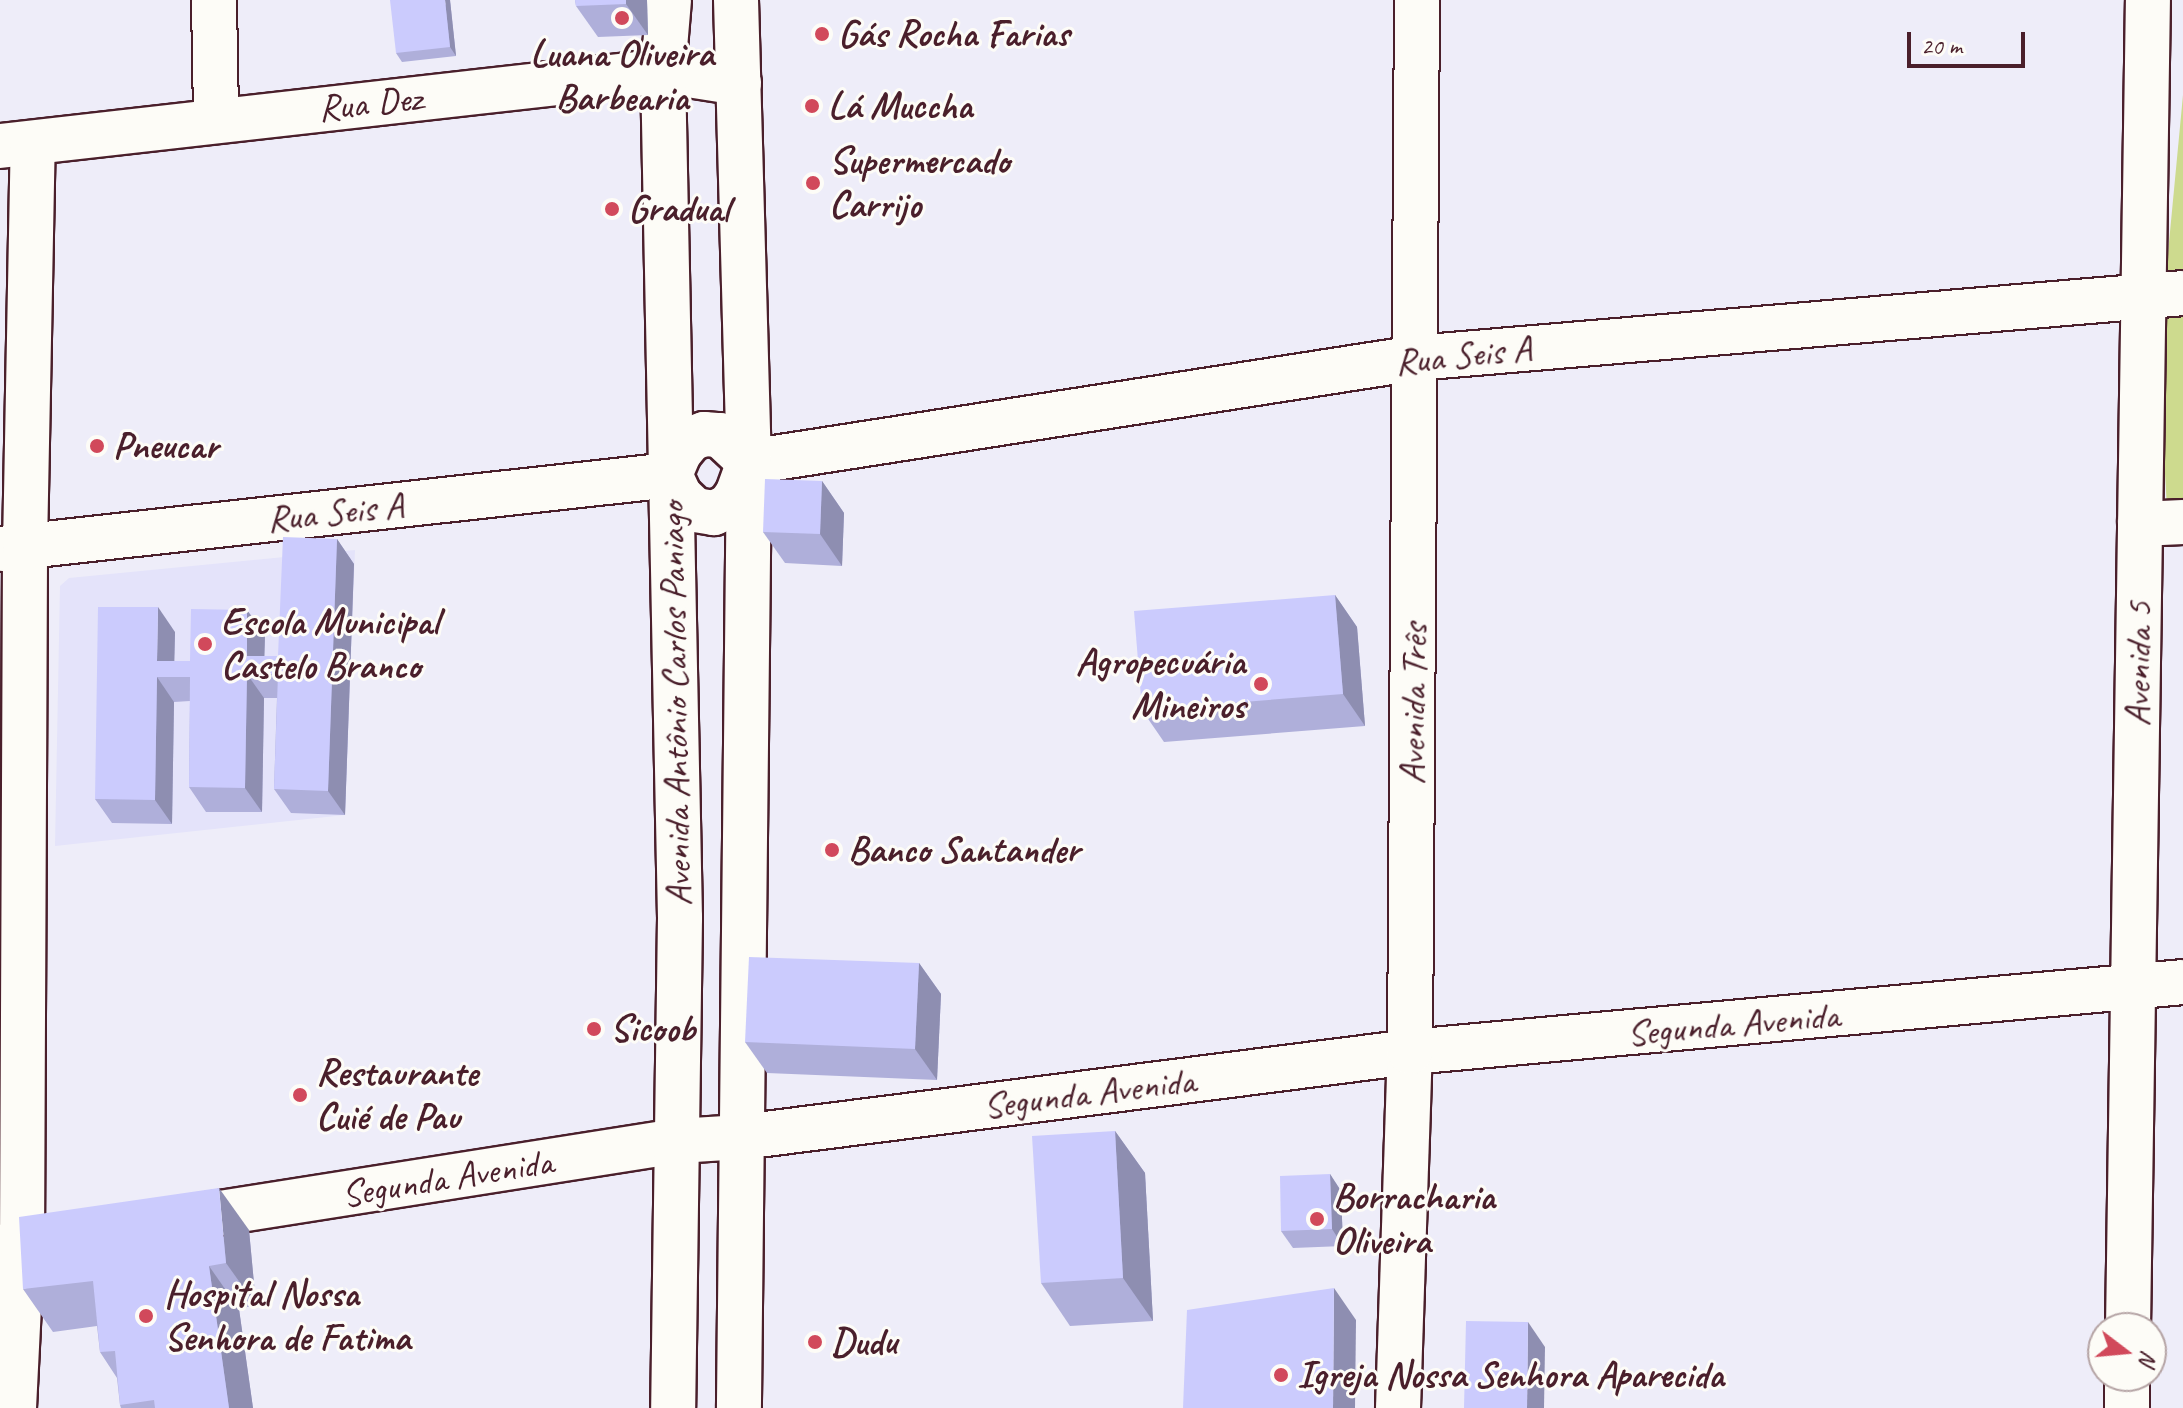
<!DOCTYPE html>
<html>
<head>
<meta charset="utf-8">
<style>
  body { margin:0 }
  #map { position:relative; width:2183px; height:1408px; overflow:hidden; background:#eeedf9; font-family:Caveat,sans-serif }
  div>[style] { position:absolute }
  .built>* { inset:0; background:#e4e3fa }
  .green>* { inset:0; background:#cdda8e }
  .roads { filter:drop-shadow(2px 0 #4a1f2b) drop-shadow(-2px 0 #4a1f2b) drop-shadow(0 2px #4a1f2b) drop-shadow(0 -2px #4a1f2b) }
  .minor>* { height:44px; margin:-22px; padding:0 22px; transform-origin:22px; border-radius:22px; background:#fdfcf7 }
  .major>* { height:44px; margin:-22px; padding:0 22px; transform-origin:22px; border-radius:22px; background:#fdfcf7 }
  .wall>* { inset:0; background:#afafda }
  .shaded-wall>* { inset:0; background:#8e8eb1 }
  .building>* { inset:0; background:#cbcbfd }
  .dots>* { width:22px; height:22px; translate:-50% -50%; box-sizing:border-box; border:4px solid #fdfcf7; border-radius:50% }
  span { translate:-50% -50%; white-space:nowrap; text-align:center; line-height:1.15; -webkit-text-stroke:6px #fdfcf7; paint-order:stroke }
  .poi-label { font-size:38px; color:#4a1f2b; font-weight:700 }
  .left { translate:0 -50%; text-align:left }
  .right { translate:-100% -50%; text-align:right }
  .street-label { font-size:38px; color:#4a1f2b }
  .north { position:absolute; left:2087px; top:1312px; width:80px; height:80px; box-sizing:border-box; background:#fdfcf7; border:2px solid #b5a4a5; border-radius:50%; rotate:106deg; font-size:22px; font-weight:700; line-height:32px; text-align:center; color:#4a1f2b }
  .north::after { content:''; display:block; margin:auto; width:28px; height:36px; background:#d1495b; clip-path:polygon(50% 0,100% 100%,50% 72%,0 100%) }
  .scale { position:absolute; left:1907px; top:32px; width:118px; height:36px; box-sizing:border-box; border:4px solid #4a1f2b; border-top:0; padding-left:10px; font-size:24px; line-height:28px; white-space:nowrap; color:#4a1f2b; -webkit-text-stroke:6px #fdfcf7; paint-order:stroke }
</style>
</head>
<body>
<div id="map">
  <div class="built">
    <i style="clip-path:polygon(355px 550px,345px 815px,55px 846px,60px 586px,69px 578px)"></i>
  </div>
  <div class="green">
    <i style="clip-path:polygon(2183px 95px,2183px 273px,2166px 274px)"></i>
    <i style="clip-path:polygon(2183px 307px,2183px 506px,2167px 507px,2155px 310px)"></i>
  </div>
  <div class="roads">
    <div class="minor">
      <i style="left:214px;top:0;width:120px;rotate:89deg"></i>
      <i style="left:0;top:146px;width:667px;rotate:-6.45deg"></i>
      <i style="left:663px;top:71px;width:77px;rotate:9deg"></i>
      <i style="left:704px;top:434px;width:16px;rotate:4deg"></i>
      <i style="left:720px;top:435px;width:40px;rotate:43deg"></i>
      <i style="left:749px;top:462px;width:33px;rotate:110deg"></i>
      <i style="left:738px;top:493px;width:16px;rotate:125deg"></i>
      <i style="left:729px;top:506px;width:17px;rotate:155deg"></i>
      <i style="left:714px;top:513px;width:19px;rotate:-171deg"></i>
      <i style="left:695px;top:510px;width:21px;rotate:-137deg"></i>
      <i style="left:680px;top:496px;width:23px;rotate:-115deg"></i>
      <i style="left:670px;top:475px;width:25px;rotate:-67deg"></i>
      <i style="left:680px;top:452px;width:17px;rotate:-50deg"></i>
      <i style="left:691px;top:439px;width:14px;rotate:-21deg"></i>
      <i style="left:749px;top:462px;width:675px;rotate:-8.86deg"></i>
      <i style="left:1416px;top:358px;width:770px;rotate:-4.84deg"></i>
      <i style="left:2140px;top:524px;width:43px;rotate:-2.7deg"></i>
      <i style="left:0;top:549px;width:674px;rotate:-6.3deg"></i>
      <i style="left:176px;top:1220px;width:507px;rotate:-8.96deg"></i>
      <i style="left:677px;top:1141px;width:65px;rotate:-3.5deg"></i>
      <i style="left:742px;top:1137px;width:673px;rotate:-7.25deg"></i>
      <i style="left:1410px;top:1052px;width:776px;rotate:-5.17deg"></i>
      <i style="left:0;top:1247px;width:82px;rotate:-8.4deg"></i>
      <i style="left:2128px;top:1328px;width:1328px;rotate:-89.14deg"></i>
      <i style="left:14px;top:1408px;width:163px;rotate:-87.2deg"></i>
      <i style="left:22px;top:1245px;width:698px;rotate:-89.75deg"></i>
      <i style="left:25px;top:547px;width:403px;rotate:-88.9deg"></i>
      <i style="left:1398px;top:1408px;width:356px;rotate:-88.1deg"></i>
      <i style="left:1410px;top:1052px;width:1052px;rotate:-89.62deg"></i>
      <i style="left:2127px;top:1408px;width:32px;rotate:-90deg"></i>
    </div>
    <div class="major">
      <i style="left:669px;top:0;width:71px;rotate:94.8deg"></i>
      <i style="left:663px;top:71px;width:847px;rotate:88.85deg"></i>
      <i style="left:680px;top:918px;width:490px;rotate:90.8deg"></i>
      <i style="left:736px;top:0;width:462px;rotate:88.4deg"></i>
      <i style="left:749px;top:462px;width:946px;rotate:90.61deg"></i>
    </div>
  </div>
  <div class="wall">
    <i style="clip-path:polygon(450px 0,456px 56px,402px 62px,396px 53px)"></i>
    <i style="clip-path:polygon(575px 0,647px 0,648px 35px,598px 37px,576px 6px)"></i>
    <i style="clip-path:polygon(822px 481px,844px 513px,842px 566px,785px 563px,763px 532px)"></i>
    <i style="clip-path:polygon(337px 539px,354px 564px,345px 815px,291px 813px,274px 789px,277px 698px,264px 698px,262px 812px,206px 812px,189px 787px,190px 701px,174px 702px,172px 824px,112px 823px,95px 799px,175px 632px,174px 661px,190px 661px,265px 634px,264px 656px,278px 656px)"></i>
    <i style="clip-path:polygon(1335px 595px,1357px 627px,1365px 726px,1164px 742px,1142px 710px)"></i>
    <i style="clip-path:polygon(919px 963px,941px 994px,937px 1080px,767px 1073px,745px 1042px)"></i>
    <i style="clip-path:polygon(1115px 1131px,1145px 1173px,1153px 1321px,1070px 1326px,1041px 1283px)"></i>
    <i style="clip-path:polygon(1330px 1174px,1341px 1191px,1343px 1246px,1293px 1248px,1281px 1231px)"></i>
    <i style="clip-path:polygon(249px 1230px,256px 1305px,239px 1309px,253px 1408px,121px 1408px,120px 1405px,117px 1378px,100px 1352px,97px 1326px,53px 1332px,23px 1289px)"></i>
  </div>
  <div class="shaded-wall">
    <i style="clip-path:polygon(445px 0,450px 0,456px 56px,450px 47px)"></i>
    <i style="clip-path:polygon(626px 0,647px 0,648px 35px,626px 4px)"></i>
    <i style="clip-path:polygon(822px 481px,844px 513px,842px 566px,820px 534px)"></i>
    <i style="clip-path:polygon(337px 539px,354px 564px,345px 815px,328px 791px)"></i>
    <i style="clip-path:polygon(1335px 595px,1357px 627px,1365px 726px,1343px 694px)"></i>
    <i style="clip-path:polygon(158px 607px,175px 632px,174px 677px,157px 661px)"></i>
    <i style="clip-path:polygon(247px 610px,265px 634px,264px 674px,247px 656px)"></i>
    <i style="clip-path:polygon(247px 674px,264px 698px,262px 812px,245px 788px)"></i>
    <i style="clip-path:polygon(157px 677px,174px 702px,172px 824px,155px 800px)"></i>
    <i style="clip-path:polygon(919px 963px,941px 994px,937px 1080px,915px 1049px)"></i>
    <i style="clip-path:polygon(1115px 1131px,1145px 1173px,1153px 1321px,1123px 1278px)"></i>
    <i style="clip-path:polygon(1330px 1174px,1341px 1191px,1343px 1246px,1332px 1229px)"></i>
    <i style="clip-path:polygon(219px 1188px,249px 1230px,256px 1305px,226px 1263px)"></i>
    <i style="clip-path:polygon(209px 1266px,239px 1309px,253px 1408px,229px 1408px)"></i>
    <i style="clip-path:polygon(1334px 1288px,1356px 1320px,1355px 1408px,1333px 1408px)"></i>
    <i style="clip-path:polygon(1528px 1322px,1545px 1347px,1544px 1408px,1527px 1408px)"></i>
  </div>
  <div class="building">
    <i style="clip-path:polygon(390px 0,445px 0,450px 47px,396px 53px)"></i>
    <i style="clip-path:polygon(575px 0,626px 0,626px 4px,576px 6px)"></i>
    <i style="clip-path:polygon(765px 479px,822px 481px,820px 534px,763px 532px)"></i>
    <i style="clip-path:polygon(283px 537px,337px 539px,328px 791px,274px 789px,278px 674px,247px 674px,245px 788px,189px 787px,190px 677px,157px 677px,155px 800px,95px 799px,98px 607px,158px 607px,157px 661px,190px 661px,191px 609px,247px 610px,247px 656px,278px 656px)"></i>
    <i style="clip-path:polygon(1335px 595px,1343px 694px,1142px 710px,1134px 611px)"></i>
    <i style="clip-path:polygon(749px 957px,919px 963px,915px 1049px,745px 1042px)"></i>
    <i style="clip-path:polygon(1115px 1131px,1123px 1278px,1041px 1283px,1032px 1136px)"></i>
    <i style="clip-path:polygon(1330px 1174px,1332px 1229px,1281px 1231px,1280px 1176px)"></i>
    <i style="clip-path:polygon(219px 1188px,226px 1263px,209px 1266px,229px 1408px,155px 1408px,154px 1400px,120px 1405px,115px 1351px,100px 1352px,93px 1281px,23px 1289px,19px 1217px)"></i>
    <i style="clip-path:polygon(1334px 1288px,1333px 1408px,1183px 1408px,1187px 1310px)"></i>
    <i style="clip-path:polygon(1466px 1321px,1528px 1322px,1527px 1408px,1464px 1408px)"></i>
  </div>
  <div class="dots">
    <i style="left:622px;top:18px;background:#d1495b"></i>
    <i style="left:822px;top:34px;background:#d1495b"></i>
    <i style="left:812px;top:106px;background:#d1495b"></i>
    <i style="left:813px;top:183px;background:#d1495b"></i>
    <i style="left:612px;top:209px;background:#d1495b"></i>
    <i style="left:97px;top:446px;background:#d1495b"></i>
    <i style="left:205px;top:644px;background:#d1495b"></i>
    <i style="left:1261px;top:684px;background:#d1495b"></i>
    <i style="left:832px;top:850px;background:#d1495b"></i>
    <i style="left:594px;top:1029px;background:#d1495b"></i>
    <i style="left:300px;top:1095px;background:#d1495b"></i>
    <i style="left:1317px;top:1219px;background:#d1495b"></i>
    <i style="left:146px;top:1316px;background:#d1495b"></i>
    <i style="left:815px;top:1342px;background:#d1495b"></i>
    <i style="left:1281px;top:1375px;background:#d1495b"></i>
  </div>
  <div class="poi-label">
    <span class="left" style="left:838px;top:34px">Gás Rocha Farias</span>
    <span style="left:622px;top:76px">Luana Oliveira<br>Barbearia</span>
    <span class="left" style="left:828px;top:106px">Lá Muccha</span>
    <span class="left" style="left:829px;top:183px">Supermercado<br>Carrijo</span>
    <span class="left" style="left:628px;top:209px">Gradual</span>
    <span class="left" style="left:113px;top:446px">Pneucar</span>
    <span class="left" style="left:221px;top:644px">Escola Municipal<br>Castelo Branco</span>
    <span class="right" style="left:1245px;top:684px">Agropecuária<br>Mineiros</span>
    <span class="left" style="left:848px;top:850px">Banco Santander</span>
    <span class="left" style="left:610px;top:1029px">Sicoob</span>
    <span class="left" style="left:316px;top:1095px">Restaurante<br>Cuié de Pau</span>
    <span class="left" style="left:1333px;top:1219px">Borracharia<br>Oliveira</span>
    <span class="left" style="left:164px;top:1316px">Hospital Nossa<br>Senhora de Fatima</span>
    <span class="left" style="left:831px;top:1342px">Dudu</span>
    <span class="left" style="left:1297px;top:1375px">Igreja Nossa Senhora Aparecida</span>
  </div>
  <div class="street-label">
    <span style="left:370px;top:103px;rotate:-6deg">Rua Dez</span>
    <span style="left:1463px;top:355px;rotate:-6deg">Rua Seis A</span>
    <span style="left:335px;top:512px;rotate:-6deg">Rua Seis A</span>
    <span style="left:2138px;top:664px;rotate:-89deg">Avenida 5</span>
    <span style="left:675px;top:704px;rotate:-91deg">Avenida Antônio Carlos Paniago</span>
    <span style="left:1413px;top:704px;rotate:-89deg">Avenida Três</span>
    <span style="left:1733px;top:1024px;rotate:-5deg">Segunda Avenida</span>
    <span style="left:1089px;top:1093px;rotate:-7deg">Segunda Avenida</span>
    <span style="left:447px;top:1178px;rotate:-9deg">Segunda Avenida</span>
  </div>
  <div class="north">N</div>
  <div class="scale">20 m</div>
</div>
</body>
</html>
